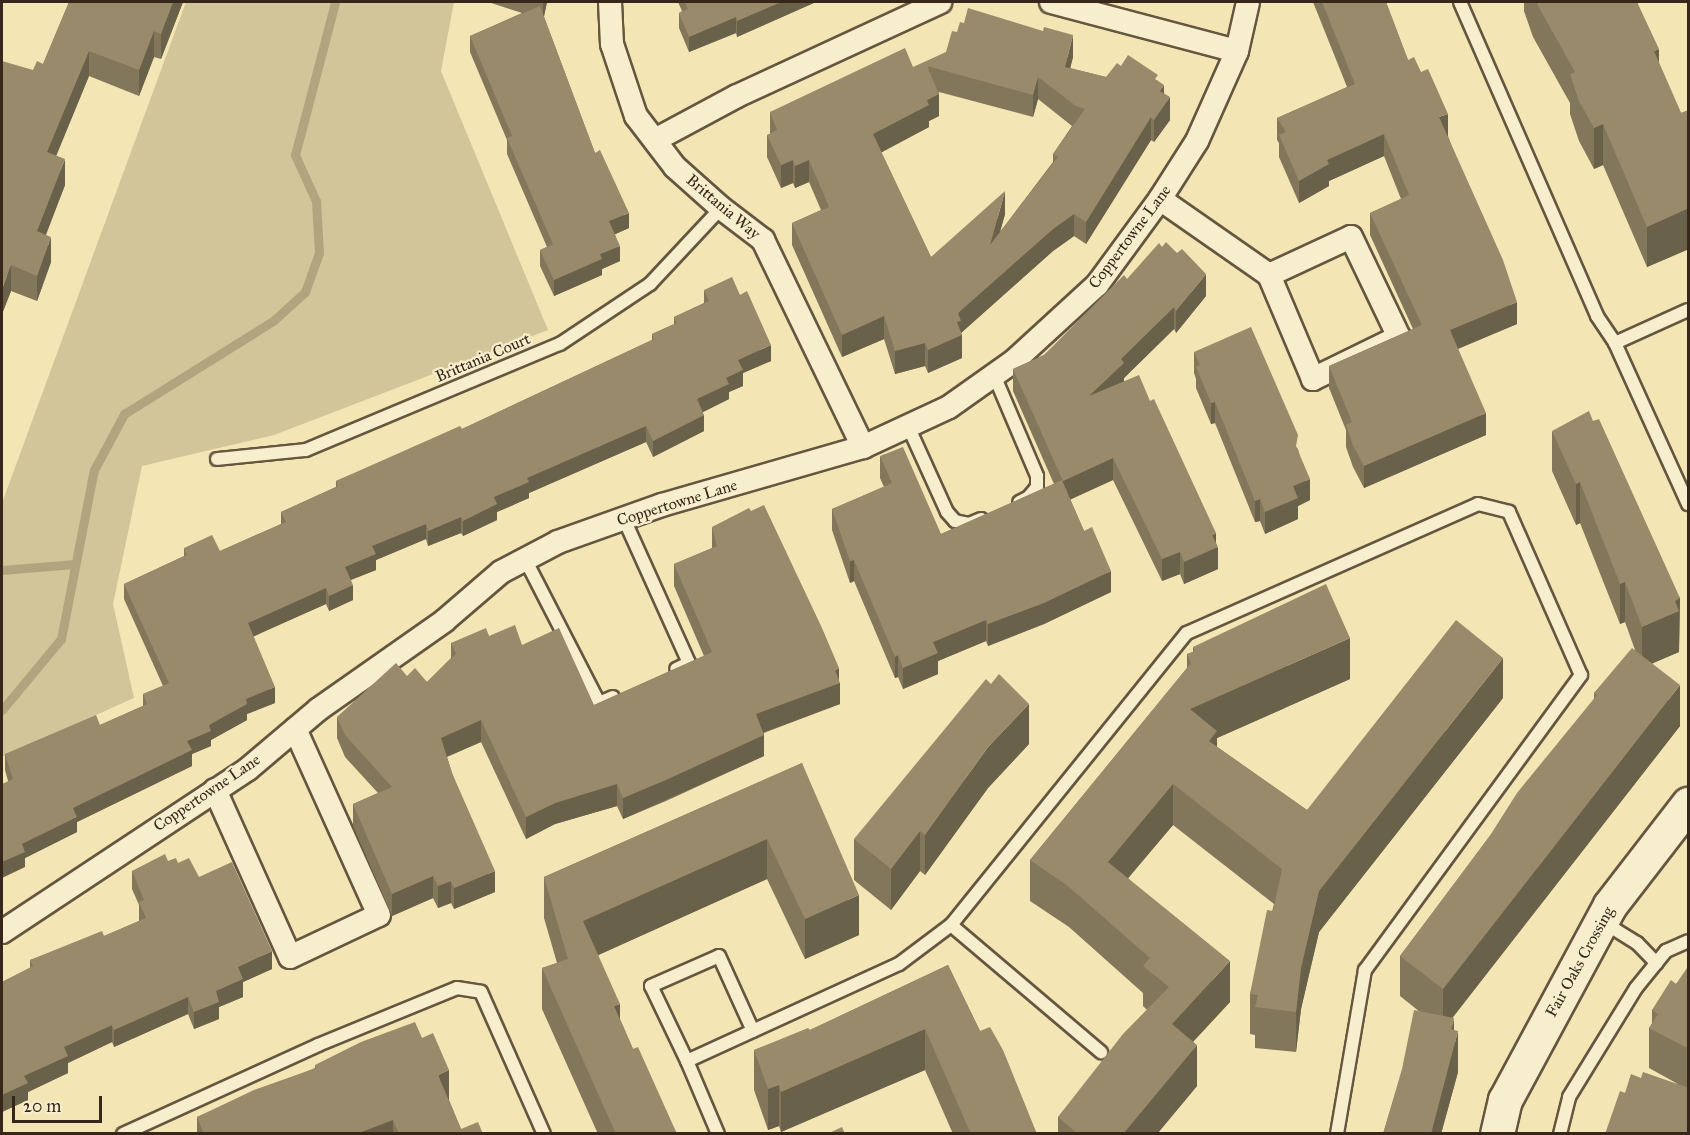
<!DOCTYPE html>
<html>
<head>
<meta charset="utf-8">
<style>
  body { margin:0 }
  #map { position:relative; width:1690px; height:1135px; overflow:hidden; background:#f3e5b4; font-family:"IM FELL Great Primer",serif }
  div>[style] { position:absolute }
  .green>* { inset:0; background:#d3c59a }
  .stream>* { height:9px; margin:-4.5px; padding:0 4.5px; transform-origin:4.5px; border-radius:4.5px; background:#b3a480 }
  .roads { filter:drop-shadow(2px 0 #655640) drop-shadow(-2px 0 #655640) drop-shadow(0 2px #655640) drop-shadow(0 -2px #655640) }
  .lane>* { height:12px; margin:-6px; padding:0 6px; transform-origin:6px; border-radius:6px; background:#f7eece }
  .street>* { height:22px; margin:-11px; padding:0 11px; transform-origin:11px; border-radius:11px; background:#f7eece }
  .secondary>* { height:33px; margin:-16.5px; padding:0 16.5px; transform-origin:16.5px; border-radius:16.5px; background:#f7eece }
  .wall>* { inset:0; background:#83775b }
  .shaded-wall>* { inset:0; background:#6a614a }
  .building>* { inset:0; background:#988a6a }
  span { translate:-50% -50%; white-space:nowrap; text-align:center; line-height:1.15; -webkit-text-stroke:4.5px #f7eece; paint-order:stroke }
  .street-label { font-size:16px; color:#36271a }
  .frame { position:absolute; inset:0; border:3px solid #36271a; pointer-events:none }
  .scale { position:absolute; left:12px; top:1096px; width:90px; height:27px; box-sizing:border-box; border:3px solid #36271a; border-top:0; padding-left:8px; font-size:18px; line-height:21px; white-space:nowrap; color:#36271a; -webkit-text-stroke:4px #f7eece; paint-order:stroke }
</style>
</head>
<body>
<div id="map">
  <div class="green">
    <i style="clip-path:polygon(186px 2px,454px 2px,441px 71px,548px 330px,274px 435px,142px 466px,113px 604px,134px 698px,2px 757px,2px 503px)"></i>
  </div>
  <div class="stream">
    <i style="left:2px;top:570px;width:73px;rotate:-4.7deg"></i>
    <i style="left:2px;top:710px;width:92px;rotate:-50.3deg"></i>
    <i style="left:61px;top:639px;width:172px;rotate:-79deg"></i>
    <i style="left:94px;top:470px;width:64px;rotate:-61.8deg"></i>
    <i style="left:124px;top:414px;width:176px;rotate:-32deg"></i>
    <i style="left:273px;top:321px;width:43px;rotate:-42.2deg"></i>
    <i style="left:305px;top:292px;width:41px;rotate:-70.3deg"></i>
    <i style="left:319px;top:253px;width:52px;rotate:-93.3deg"></i>
    <i style="left:316px;top:201px;width:51px;rotate:-114.5deg"></i>
    <i style="left:295px;top:155px;width:158px;rotate:-75.3deg"></i>
  </div>
  <div class="roads">
    <div class="lane">
      <i style="left:1460px;top:2px;width:343px;rotate:66.4deg"></i>
      <i style="left:1597px;top:316px;width:32px;rotate:56deg"></i>
      <i style="left:1615px;top:343px;width:177px;rotate:65.6deg"></i>
      <i style="left:1615px;top:343px;width:80px;rotate:-24.3deg"></i>
      <i style="left:994px;top:375px;width:110px;rotate:66.9deg"></i>
      <i style="left:1037px;top:476px;width:11px;rotate:90deg"></i>
      <i style="left:1037px;top:487px;width:13px;rotate:129deg"></i>
      <i style="left:1029px;top:497px;width:11px;rotate:153deg"></i>
      <i style="left:908px;top:426px;width:94px;rotate:65.6deg"></i>
      <i style="left:947px;top:512px;width:12px;rotate:48deg"></i>
      <i style="left:955px;top:521px;width:14px;rotate:12deg"></i>
      <i style="left:969px;top:524px;width:13px;rotate:-23deg"></i>
      <i style="left:217px;top:459px;width:89px;rotate:-5.8deg"></i>
      <i style="left:306px;top:450px;width:275px;rotate:-22.7deg"></i>
      <i style="left:560px;top:344px;width:108px;rotate:-33.7deg"></i>
      <i style="left:650px;top:284px;width:104px;rotate:-46.9deg"></i>
      <i style="left:624px;top:519px;width:158px;rotate:65.7deg"></i>
      <i style="left:689px;top:663px;width:14px;rotate:155deg"></i>
      <i style="left:525px;top:559px;width:162px;rotate:62.8deg"></i>
      <i style="left:599px;top:703px;width:15px;rotate:-23deg"></i>
      <i style="left:1603px;top:922px;width:40px;rotate:32deg"></i>
      <i style="left:1637px;top:943px;width:28px;rotate:46deg"></i>
      <i style="left:951px;top:925px;width:197px;rotate:40.3deg"></i>
      <i style="left:687px;top:1061px;width:83px;rotate:-115.6deg"></i>
      <i style="left:651px;top:986px;width:74px;rotate:-23.8deg"></i>
      <i style="left:719px;top:956px;width:82px;rotate:65.6deg"></i>
      <i style="left:123px;top:1134px;width:214px;rotate:-24.5deg"></i>
      <i style="left:318px;top:1045px;width:150px;rotate:-22.3deg"></i>
      <i style="left:457px;top:988px;width:24px;rotate:9deg"></i>
      <i style="left:481px;top:992px;width:155px;rotate:66.1deg"></i>
      <i style="left:718px;top:1134px;width:79px;rotate:-113deg"></i>
      <i style="left:687px;top:1061px;width:233px;rotate:-24.6deg"></i>
      <i style="left:899px;top:964px;width:65px;rotate:-36.9deg"></i>
      <i style="left:951px;top:925px;width:375px;rotate:-51.1deg"></i>
      <i style="left:1187px;top:633px;width:318px;rotate:-23.9deg"></i>
      <i style="left:1478px;top:504px;width:32px;rotate:14deg"></i>
      <i style="left:1509px;top:512px;width:178px;rotate:66.2deg"></i>
      <i style="left:1581px;top:675px;width:366px;rotate:126.2deg"></i>
      <i style="left:1365px;top:970px;width:166px;rotate:99.7deg"></i>
      <i style="left:1560px;top:1134px;width:38px;rotate:-76deg"></i>
      <i style="left:1569px;top:1097px;width:128px;rotate:-58.4deg"></i>
      <i style="left:1636px;top:988px;width:48px;rotate:-51deg"></i>
      <i style="left:1666px;top:951px;width:24px;rotate:-24deg"></i>
    </div>
    <div class="street">
      <i style="left:610px;top:2px;width:42px;rotate:87.3deg"></i>
      <i style="left:612px;top:44px;width:76px;rotate:71.6deg"></i>
      <i style="left:636px;top:116px;width:64px;rotate:52.6deg"></i>
      <i style="left:675px;top:167px;width:62px;rotate:41.7deg"></i>
      <i style="left:721px;top:208px;width:53px;rotate:37.3deg"></i>
      <i style="left:763px;top:240px;width:230px;rotate:64.2deg"></i>
      <i style="left:1051px;top:2px;width:192px;rotate:14.8deg"></i>
      <i style="left:655px;top:140px;width:93px;rotate:-28.2deg"></i>
      <i style="left:737px;top:96px;width:224px;rotate:-24.8deg"></i>
      <i style="left:1160px;top:199px;width:133px;rotate:34.9deg"></i>
      <i style="left:1269px;top:275px;width:90px;rotate:-24.9deg"></i>
      <i style="left:1351px;top:237px;width:111px;rotate:64.4deg"></i>
      <i style="left:1399px;top:337px;width:96px;rotate:154deg"></i>
      <i style="left:1313px;top:379px;width:113px;rotate:-112.9deg"></i>
      <i style="left:215px;top:790px;width:183px;rotate:65.8deg"></i>
      <i style="left:290px;top:957px;width:98px;rotate:-25.3deg"></i>
      <i style="left:379px;top:915px;width:204px;rotate:-114.3deg"></i>
      <i style="left:2px;top:932px;width:295px;rotate:-33.5deg"></i>
      <i style="left:248px;top:769px;width:93px;rotate:-40.2deg"></i>
      <i style="left:319px;top:709px;width:153px;rotate:-35.1deg"></i>
      <i style="left:444px;top:621px;width:75px;rotate:-40.7deg"></i>
      <i style="left:501px;top:572px;width:64px;rotate:-27.8deg"></i>
      <i style="left:558px;top:542px;width:110px;rotate:-19.6deg"></i>
      <i style="left:662px;top:505px;width:209px;rotate:-16.1deg"></i>
      <i style="left:863px;top:447px;width:95px;rotate:-24.9deg"></i>
      <i style="left:949px;top:407px;width:80px;rotate:-35.3deg"></i>
      <i style="left:1014px;top:361px;width:113px;rotate:-42.5deg"></i>
      <i style="left:1097px;top:285px;width:107px;rotate:-53.8deg"></i>
      <i style="left:1160px;top:199px;width:69px;rotate:-57.5deg"></i>
      <i style="left:1197px;top:141px;width:98px;rotate:-66deg"></i>
      <i style="left:1237px;top:51px;width:50px;rotate:-77.3deg"></i>
    </div>
    <div class="secondary">
      <i style="left:1497px;top:1134px;width:35px;rotate:-77deg"></i>
      <i style="left:1505px;top:1100px;width:221px;rotate:-61.7deg"></i>
      <i style="left:1610px;top:905px;width:128px;rotate:-52.3deg"></i>
    </div>
  </div>
  <div class="wall">
    <i style="clip-path:polygon(69px 2px,183px 2px,161px 59px,154px 57px,139px 96px,89px 76px,56px 156px,65px 185px,46px 235px,51px 262px,37px 301px,11px 291px,2px 314px,33px 70px,43px 64px)"></i>
    <i style="clip-path:polygon(488px 2px,547px 2px,544px 17px,595px 153px,629px 228px,615px 234px,620px 261px,602px 269px,602px 275px,554px 296px,540px 266px,540px 250px,547px 247px,507px 154px,507px 140px,470px 52px,470px 36px,522px 13px)"></i>
    <i style="clip-path:polygon(678px 2px,816px 2px,737px 37px,736px 33px,689px 52px,679px 28px,679px 13px,682px 11px)"></i>
    <i style="clip-path:polygon(1313px 2px,1386px 2px,1408px 60px,1448px 136px,1517px 324px,1458px 349px,1486px 435px,1364px 488px,1353px 467px,1346px 447px,1346px 430px,1329px 388px,1329px 366px,1413px 329px,1370px 235px,1370px 213px,1401px 199px,1384px 156px,1329px 181px,1329px 186px,1299px 203px,1279px 157px,1279px 143px,1277px 140px,1277px 118px,1347px 87px)"></i>
    <i style="clip-path:polygon(1524px 2px,1637px 2px,1659px 63px,1681px 113px,1689px 110px,1689px 249px,1647px 267px,1603px 165px,1594px 169px,1579px 141px,1570px 114px,1570px 103px,1533px 37px,1524px 11px)"></i>
    <i style="clip-path:polygon(evenodd,1073px 57px,1070px 68px,1106px 77px,1121px 66px,1158px 81px,1164px 93px,1170px 120px,1154px 142px,1151px 140px,1086px 244px,1074px 236px,1053px 251px,961px 333px,962px 358px,928px 373px,925px 366px,895px 374px,884px 339px,842px 357px,792px 245px,792px 223px,821px 210px,809px 182px,795px 188px,793px 183px,781px 188px,767px 157px,767px 135px,770px 134px,770px 112px,913px 67px,1073px 57px,939px 92px,1033px 117px,1038px 99px,1072px 126px,1053px 154px,1053px 162px,1000px 232px,1005px 214px,931px 257px,881px 152px,929px 127px,929px 121px,939px 116px,939px 92px)"></i>
    <i style="clip-path:polygon(1127px 279px,1206px 296px,1176px 333px,1174px 329px,1124px 378px,1124px 381px,1150px 401px,1216px 542px,1218px 569px,1184px 584px,1180px 574px,1162px 581px,1113px 480px,1070px 499px,1111px 592px,1044px 624px,988px 646px,986px 641px,938px 661px,938px 674px,903px 689px,898px 677px,895px 678px,854px 581px,850px 583px,832px 530px,832px 509px,884px 487px,880px 478px,880px 456px,941px 534px,1054px 484px,1013px 391px,1013px 369px,1044px 355px)"></i>
    <i style="clip-path:polygon(704px 290px,771px 361px,743px 373px,743px 386px,729px 392px,729px 399px,703px 412px,704px 431px,653px 457px,646px 442px,529px 493px,529px 498px,497px 512px,497px 520px,463px 536px,461px 533px,428px 546px,426px 539px,376px 560px,376px 570px,351px 580px,353px 600px,329px 611px,326px 604px,253px 636px,275px 703px,247px 714px,247px 720px,211px 740px,211px 746px,192px 754px,192px 766px,77px 822px,77px 832px,25px 858px,25px 867px,8px 781px,5px 770px,5px 754px,100px 725px,143px 706px,143px 694px,163px 686px,124px 599px,124px 584px,184px 556px,184px 548px,220px 551px,281px 524px,281px 512px,336px 487px,336px 481px,462px 429px,652px 340px,652px 334px,674px 324px,674px 317px,704px 303px)"></i>
    <i style="clip-path:polygon(1194px 352px,1298px 449px,1310px 500px,1298px 506px,1298px 519px,1265px 534px,1260px 521px,1255px 522px,1215px 423px,1211px 424px,1196px 388px,1196px 379px,1194px 373px)"></i>
    <i style="clip-path:polygon(1552px 431px,1680px 598px,1679px 652px,1652px 663px,1680px 726px,1452px 1018px,1458px 1072px,1441px 1134px,1383px 1134px,1420px 1012px,1400px 996px,1400px 956px,1594px 699px,1594px 693px,1635px 650px,1625px 622px,1620px 624px,1580px 523px,1576px 525px,1552px 471px)"></i>
    <i style="clip-path:polygon(712px 527px,839px 680px,840px 704px,764px 733px,764px 756px,666px 801px,623px 819px,617px 806px,555px 824px,526px 839px,481px 742px,447px 757px,452px 773px,495px 892px,454px 909px,451px 903px,438px 908px,433px 898px,392px 916px,353px 826px,353px 804px,378px 793px,345px 757px,337px 738px,337px 717px,407px 676px,427px 682px,451px 658px,451px 643px,489px 636px,522px 645px,594px 705px,704px 656px,674px 586px,674px 564px,712px 548px)"></i>
    <i style="clip-path:polygon(1193px 647px,1350px 679px,1217px 738px,1217px 747px,1307px 810px,1503px 698px,1319px 932px,1301px 1009px,1296px 1052px,1255px 1048px,1255px 1035px,1250px 1034px,1250px 994px,1274px 904px,1173px 825px,1128px 878px,1230px 1002px,1193px 1042px,1197px 1086px,1157px 1134px,1058px 1134px,1058px 1117px,1147px 1010px,1143px 1006px,1143px 993px,1069px 927px,1030px 901px,1030px 860px,1187px 668px,1187px 654px,1193px 652px)"></i>
    <i style="clip-path:polygon(1029px 744px,988px 788px,925px 875px,920px 871px,891px 910px,854px 880px,854px 839px)"></i>
    <i style="clip-path:polygon(802px 763px,859px 935px,805px 959px,767px 879px,598px 955px,620px 1019px,633px 1049px,677px 1134px,598px 1134px,542px 1009px,542px 968px,557px 963px,544px 918px,544px 877px)"></i>
    <i style="clip-path:polygon(168px 861px,178px 863px,199px 877px,272px 969px,243px 982px,243px 997px,219px 1007px,219px 1019px,194px 1029px,188px 1014px,114px 1047px,112px 1042px,68px 1063px,68px 1073px,28px 1092px,28px 1100px,2px 1112px,2px 982px,30px 968px,30px 960px,104px 936px,139px 921px,139px 905px,132px 889px,132px 871px)"></i>
    <i style="clip-path:polygon(948px 965px,980px 1031px,1037px 1134px,953px 1134px,925px 1070px,781px 1132px,779px 1126px,768px 1130px,754px 1090px,754px 1050px,810px 1030px)"></i>
    <i style="clip-path:polygon(1689px 969px,1689px 1134px,1625px 1093px,1641px 1078px,1678px 1084px,1649px 1068px,1649px 1028px,1652px 1024px,1652px 1010px,1676px 984px)"></i>
    <i style="clip-path:polygon(315px 1065px,449px 1100px,461px 1129px,483px 1134px,197px 1134px,197px 1117px,315px 1068px)"></i>
  </div>
  <div class="shaded-wall">
    <i style="clip-path:polygon(173px 2px,183px 2px,161px 59px,161px 34px)"></i>
    <i style="clip-path:polygon(543px 2px,547px 2px,543px 20px)"></i>
    <i style="clip-path:polygon(781px 2px,816px 2px,737px 37px,737px 21px)"></i>
    <i style="clip-path:polygon(736px 17px,736px 33px,689px 52px,689px 37px)"></i>
    <i style="clip-path:polygon(154px 31px,154px 57px,139px 96px,139px 70px)"></i>
    <i style="clip-path:polygon(1073px 35px,1073px 57px,1065px 89px,1065px 67px)"></i>
    <i style="clip-path:polygon(1659px 49px,1659px 90px,1654px 51px)"></i>
    <i style="clip-path:polygon(89px 51px,89px 76px,47px 178px,47px 152px)"></i>
    <i style="clip-path:polygon(1038px 77px,1038px 99px,1033px 117px,1033px 95px)"></i>
    <i style="clip-path:polygon(1164px 85px,1164px 105px,1170px 97px,1170px 120px,1154px 142px,1154px 120px,1160px 91px)"></i>
    <i style="clip-path:polygon(939px 94px,939px 116px,929px 121px,929px 127px,873px 157px,873px 134px,927px 100px)"></i>
    <i style="clip-path:polygon(1448px 114px,1448px 136px,1439px 140px,1439px 117px)"></i>
    <i style="clip-path:polygon(1151px 117px,1151px 140px,1086px 244px,1086px 222px)"></i>
    <i style="clip-path:polygon(1603px 124px,1603px 165px,1594px 169px,1594px 128px)"></i>
    <i style="clip-path:polygon(1384px 134px,1384px 156px,1329px 181px,1329px 186px,1299px 203px,1299px 181px,1327px 160px)"></i>
    <i style="clip-path:polygon(65px 159px,65px 185px,37px 257px,37px 231px)"></i>
    <i style="clip-path:polygon(793px 160px,793px 183px,781px 188px,781px 165px)"></i>
    <i style="clip-path:polygon(809px 160px,809px 182px,795px 188px,795px 166px)"></i>
    <i style="clip-path:polygon(1005px 191px,1005px 214px,990px 268px,990px 245px)"></i>
    <i style="clip-path:polygon(1689px 208px,1689px 249px,1647px 267px,1647px 227px)"></i>
    <i style="clip-path:polygon(629px 213px,629px 228px,609px 237px,609px 221px)"></i>
    <i style="clip-path:polygon(1074px 214px,1074px 236px,1053px 251px,961px 333px,962px 335px,962px 358px,928px 373px,928px 350px,957px 322px,958px 313px,1053px 229px)"></i>
    <i style="clip-path:polygon(51px 237px,51px 262px,37px 301px,37px 276px)"></i>
    <i style="clip-path:polygon(620px 246px,620px 261px,602px 269px,602px 275px,554px 296px,554px 280px,600px 254px)"></i>
    <i style="clip-path:polygon(11px 265px,11px 291px,2px 314px,2px 289px)"></i>
    <i style="clip-path:polygon(1206px 274px,1206px 296px,1176px 333px,1176px 311px)"></i>
    <i style="clip-path:polygon(1517px 302px,1517px 324px,1450px 352px,1450px 330px)"></i>
    <i style="clip-path:polygon(1174px 307px,1174px 329px,1124px 378px,1124px 385px,1089px 396px,1121px 359px)"></i>
    <i style="clip-path:polygon(884px 316px,884px 339px,842px 357px,842px 335px)"></i>
    <i style="clip-path:polygon(925px 343px,925px 366px,895px 374px,895px 351px)"></i>
    <i style="clip-path:polygon(771px 345px,771px 361px,743px 373px,743px 386px,729px 392px,729px 399px,697px 415px,697px 399px,726px 378px,738px 360px)"></i>
    <i style="clip-path:polygon(1215px 402px,1215px 423px,1211px 424px,1211px 403px)"></i>
    <i style="clip-path:polygon(1486px 413px,1486px 435px,1364px 488px,1364px 466px)"></i>
    <i style="clip-path:polygon(704px 415px,704px 431px,653px 457px,653px 441px)"></i>
    <i style="clip-path:polygon(646px 426px,646px 442px,529px 493px,529px 498px,497px 512px,497px 520px,463px 536px,463px 521px,494px 497px,527px 478px)"></i>
    <i style="clip-path:polygon(1113px 458px,1113px 480px,1063px 503px,1063px 481px)"></i>
    <i style="clip-path:polygon(1310px 479px,1310px 500px,1298px 506px,1298px 519px,1265px 534px,1265px 512px,1293px 486px)"></i>
    <i style="clip-path:polygon(1580px 482px,1580px 523px,1576px 525px,1576px 484px)"></i>
    <i style="clip-path:polygon(1260px 499px,1260px 521px,1255px 522px,1255px 501px)"></i>
    <i style="clip-path:polygon(461px 517px,461px 533px,428px 546px,428px 531px)"></i>
    <i style="clip-path:polygon(426px 524px,426px 539px,376px 560px,376px 570px,345px 582px,345px 567px,372px 546px)"></i>
    <i style="clip-path:polygon(1216px 533px,1216px 548px,1218px 547px,1218px 569px,1184px 584px,1184px 562px,1212px 535px)"></i>
    <i style="clip-path:polygon(1180px 552px,1180px 574px,1162px 581px,1162px 559px)"></i>
    <i style="clip-path:polygon(854px 560px,854px 581px,850px 583px,850px 561px)"></i>
    <i style="clip-path:polygon(1111px 571px,1111px 592px,1044px 624px,988px 646px,988px 624px)"></i>
    <i style="clip-path:polygon(1625px 582px,1625px 622px,1620px 624px,1620px 584px)"></i>
    <i style="clip-path:polygon(353px 585px,353px 600px,329px 611px,329px 596px)"></i>
    <i style="clip-path:polygon(326px 588px,326px 604px,248px 639px,248px 623px)"></i>
    <i style="clip-path:polygon(1680px 598px,1679px 652px,1642px 668px,1642px 627px,1675px 601px)"></i>
    <i style="clip-path:polygon(986px 620px,986px 641px,938px 661px,938px 674px,903px 689px,903px 668px,933px 642px)"></i>
    <i style="clip-path:polygon(1350px 638px,1350px 679px,1217px 738px,1217px 771px,1190px 709px)"></i>
    <i style="clip-path:polygon(898px 655px,898px 677px,895px 678px,895px 657px)"></i>
    <i style="clip-path:polygon(1503px 658px,1503px 698px,1319px 932px,1301px 1009px,1296px 1052px,1296px 1012px,1301px 968px,1319px 891px)"></i>
    <i style="clip-path:polygon(839px 668px,839px 683px,840px 683px,840px 704px,756px 735px,756px 714px)"></i>
    <i style="clip-path:polygon(1680px 685px,1680px 726px,1443px 1030px,1443px 989px)"></i>
    <i style="clip-path:polygon(275px 687px,275px 703px,247px 714px,247px 720px,211px 740px,211px 746px,192px 754px,192px 766px,77px 822px,77px 832px,25px 858px,25px 867px,2px 878px,2px 862px,22px 844px,73px 808px,187px 741px,246px 699px)"></i>
    <i style="clip-path:polygon(1029px 704px,1029px 744px,988px 788px,925px 875px,925px 835px,988px 747px)"></i>
    <i style="clip-path:polygon(481px 720px,481px 742px,441px 759px,441px 738px)"></i>
    <i style="clip-path:polygon(764px 735px,764px 756px,623px 819px,623px 798px)"></i>
    <i style="clip-path:polygon(617px 784px,617px 806px,555px 824px,526px 839px,526px 817px,555px 803px)"></i>
    <i style="clip-path:polygon(1173px 784px,1173px 825px,1108px 902px,1108px 862px)"></i>
    <i style="clip-path:polygon(920px 831px,920px 871px,891px 910px,891px 869px)"></i>
    <i style="clip-path:polygon(767px 839px,767px 879px,583px 962px,583px 921px)"></i>
    <i style="clip-path:polygon(495px 871px,495px 892px,454px 909px,454px 888px)"></i>
    <i style="clip-path:polygon(433px 876px,433px 898px,392px 916px,392px 894px)"></i>
    <i style="clip-path:polygon(451px 881px,451px 903px,438px 908px,438px 886px)"></i>
    <i style="clip-path:polygon(859px 895px,859px 935px,805px 959px,805px 919px)"></i>
    <i style="clip-path:polygon(272px 951px,272px 969px,243px 982px,243px 997px,219px 1007px,219px 1019px,194px 1029px,194px 1012px,216px 991px,238px 967px)"></i>
    <i style="clip-path:polygon(1230px 961px,1230px 1002px,1172px 1064px,1172px 1024px)"></i>
    <i style="clip-path:polygon(188px 997px,188px 1014px,114px 1047px,114px 1030px)"></i>
    <i style="clip-path:polygon(620px 1004px,620px 1044px,614px 1006px)"></i>
    <i style="clip-path:polygon(1454px 1018px,1454px 1046px,1458px 1031px,1458px 1072px,1441px 1134px,1431px 1134px)"></i>
    <i style="clip-path:polygon(112px 1025px,112px 1042px,68px 1063px,68px 1073px,28px 1092px,28px 1100px,2px 1112px,2px 1095px,24px 1076px,64px 1047px)"></i>
    <i style="clip-path:polygon(925px 1029px,925px 1070px,781px 1132px,781px 1092px)"></i>
    <i style="clip-path:polygon(1197px 1045px,1197px 1086px,1157px 1134px,1123px 1134px)"></i>
    <i style="clip-path:polygon(449px 1070px,449px 1111px,438px 1075px)"></i>
    <i style="clip-path:polygon(779px 1085px,779px 1126px,768px 1130px,768px 1089px)"></i>
    <i style="clip-path:polygon(393px 1120px,393px 1134px,356px 1134px)"></i>
  </div>
  <div class="building">
    <i style="clip-path:polygon(69px 2px,173px 2px,161px 34px,154px 31px,139px 70px,89px 51px,47px 152px,65px 159px,37px 231px,51px 237px,37px 276px,11px 265px,2px 289px,2px 61px,33px 70px,37px 61px,43px 64px)"></i>
    <i style="clip-path:polygon(685px 2px,781px 2px,737px 21px,736px 17px,689px 37px,679px 13px,688px 9px)"></i>
    <i style="clip-path:polygon(1322px 2px,1386px 2px,1408px 60px,1414px 57px,1421px 72px,1428px 69px,1448px 114px,1439px 117px,1503px 260px,1517px 302px,1450px 330px,1486px 413px,1364px 466px,1353px 445px,1346px 425px,1352px 422px,1329px 366px,1422px 325px,1370px 213px,1409px 195px,1384px 134px,1327px 160px,1329px 164px,1299px 181px,1279px 135px,1286px 132px,1277px 118px,1355px 84px)"></i>
    <i style="clip-path:polygon(1536px 2px,1637px 2px,1659px 49px,1654px 51px,1681px 113px,1689px 110px,1689px 208px,1647px 227px,1603px 124px,1594px 128px,1579px 101px,1570px 74px,1575px 72px)"></i>
    <i style="clip-path:polygon(540px 6px,595px 153px,600px 150px,629px 213px,609px 221px,620px 246px,600px 254px,602px 259px,554px 280px,540px 250px,553px 244px,507px 138px,512px 136px,470px 36px)"></i>
    <i style="clip-path:polygon(evenodd,968px 8px,1043px 31px,1044px 27px,1073px 35px,1065px 67px,1106px 77px,1117px 63px,1121px 66px,1128px 55px,1158px 75px,1155px 79px,1164px 85px,1160px 91px,1170px 97px,1154px 120px,1151px 117px,1086px 222px,1074px 214px,1053px 229px,958px 313px,961px 321px,957px 322px,962px 335px,928px 350px,925px 343px,895px 351px,884px 316px,842px 335px,792px 223px,829px 207px,809px 160px,795px 166px,793px 160px,781px 165px,767px 135px,777px 130px,770px 112px,905px 48px,913px 67px,946px 52px,952px 31px,957px 32px,960px 22px,964px 23px,968px 8px,927px 66px,1033px 95px,1038px 77px,1076px 106px,1085px 109px,1053px 154px,1058px 157px,990px 245px,1005px 191px,931px 257px,873px 134px,929px 105px,927px 100px,939px 94px,927px 66px)"></i>
    <i style="clip-path:polygon(1166px 242px,1177px 253px,1182px 249px,1206px 274px,1176px 311px,1174px 307px,1121px 359px,1124px 363px,1089px 396px,1139px 375px,1150px 401px,1154px 399px,1216px 533px,1212px 535px,1218px 547px,1184px 562px,1180px 552px,1162px 559px,1113px 458px,1063px 481px,1013px 369px,1044px 355px,1124px 275px,1127px 279px,1159px 243px,1162px 247px)"></i>
    <i style="clip-path:polygon(732px 277px,740px 295px,747px 291px,771px 345px,738px 360px,743px 370px,726px 378px,729px 384px,697px 399px,704px 415px,653px 441px,646px 426px,527px 478px,529px 482px,494px 497px,497px 504px,463px 521px,461px 517px,428px 531px,426px 524px,372px 546px,376px 554px,345px 567px,353px 585px,329px 596px,326px 588px,248px 623px,275px 687px,246px 699px,247px 704px,209px 725px,211px 731px,187px 741px,192px 750px,73px 808px,77px 817px,22px 844px,25px 852px,2px 862px,2px 784px,13px 779px,5px 754px,96px 715px,100px 725px,147px 704px,143px 694px,169px 683px,124px 584px,187px 555px,184px 548px,212px 535px,220px 551px,286px 522px,281px 512px,338px 486px,336px 481px,460px 426px,462px 429px,654px 339px,652px 334px,677px 323px,674px 317px,709px 301px,704px 290px)"></i>
    <i style="clip-path:polygon(1251px 327px,1298px 435px,1296px 446px,1310px 479px,1293px 486px,1298px 498px,1265px 512px,1260px 499px,1255px 501px,1215px 402px,1211px 403px,1196px 367px,1200px 365px,1194px 352px)"></i>
    <i style="clip-path:polygon(1589px 411px,1593px 421px,1599px 419px,1680px 598px,1675px 601px,1679px 611px,1642px 627px,1625px 582px,1620px 584px,1580px 482px,1576px 484px,1552px 431px)"></i>
    <i style="clip-path:polygon(903px 447px,941px 534px,1062px 480px,1084px 531px,1092px 527px,1111px 571px,1044px 603px,988px 624px,986px 620px,933px 642px,938px 653px,903px 668px,898px 655px,895px 657px,854px 560px,850px 561px,832px 509px,892px 483px,880px 456px)"></i>
    <i style="clip-path:polygon(764px 505px,822px 628px,839px 668px,835px 670px,840px 683px,756px 714px,764px 735px,666px 780px,623px 798px,617px 784px,555px 803px,526px 817px,481px 720px,441px 738px,452px 773px,495px 871px,454px 888px,451px 881px,438px 886px,433px 876px,392px 894px,353px 804px,392px 787px,345px 735px,337px 717px,396px 663px,407px 676px,415px 668px,427px 682px,456px 654px,451px 643px,486px 628px,489px 636px,515px 625px,522px 645px,559px 628px,594px 705px,712px 652px,674px 564px,717px 546px,712px 527px,749px 508px,751px 511px)"></i>
    <i style="clip-path:polygon(1326px 584px,1350px 638px,1190px 709px,1217px 731px,1209px 741px,1307px 810px,1456px 620px,1503px 658px,1319px 891px,1301px 968px,1296px 1012px,1255px 1007px,1258px 995px,1250px 994px,1267px 910px,1273px 911px,1282px 869px,1173px 784px,1108px 862px,1230px 961px,1172px 1024px,1197px 1045px,1123px 1134px,1078px 1134px,1058px 1117px,1123px 1034px,1169px 987px,1143px 966px,1150px 958px,1069px 887px,1030px 860px,1191px 663px,1187px 654px,1195px 651px,1193px 647px)"></i>
    <i style="clip-path:polygon(1632px 648px,1680px 685px,1443px 989px,1400px 956px,1491px 834px,1517px 793px,1597px 695px,1594px 693px)"></i>
    <i style="clip-path:polygon(999px 674px,1029px 704px,988px 747px,925px 835px,920px 831px,891px 869px,854px 839px,986px 679px,991px 684px)"></i>
    <i style="clip-path:polygon(802px 763px,859px 895px,805px 919px,767px 839px,583px 921px,620px 1004px,614px 1006px,633px 1049px,638px 1047px,677px 1134px,616px 1134px,542px 968px,568px 959px,544px 877px)"></i>
    <i style="clip-path:polygon(165px 854px,168px 861px,176px 858px,178px 863px,189px 858px,199px 877px,232px 862px,272px 951px,238px 967px,243px 979px,216px 991px,219px 1002px,194px 1012px,188px 997px,114px 1030px,112px 1025px,64px 1047px,68px 1056px,24px 1076px,28px 1083px,2px 1095px,2px 982px,33px 966px,30px 960px,102px 931px,104px 936px,146px 918px,139px 902px,144px 900px,132px 871px)"></i>
    <i style="clip-path:polygon(948px 965px,980px 1031px,990px 1027px,1003px 1050px,1037px 1134px,971px 1134px,925px 1029px,781px 1092px,779px 1085px,768px 1089px,754px 1050px,808px 1028px,810px 1030px)"></i>
    <i style="clip-path:polygon(1687px 968px,1689px 969px,1689px 1049px,1649px 1028px,1658px 1014px,1652px 1010px,1671px 980px,1676px 984px)"></i>
    <i style="clip-path:polygon(1414px 1010px,1454px 1018px,1451px 1029px,1458px 1031px,1431px 1134px,1383px 1134px,1402px 1069px)"></i>
    <i style="clip-path:polygon(415px 1022px,422px 1038px,433px 1033px,449px 1070px,438px 1075px,461px 1129px,478px 1122px,483px 1134px,399px 1134px,393px 1120px,356px 1134px,204px 1134px,197px 1117px,254px 1090px,316px 1068px,315px 1065px,361px 1042px)"></i>
    <i style="clip-path:polygon(1643px 1072px,1689px 1088px,1689px 1134px,1605px 1134px,1620px 1091px,1625px 1093px,1631px 1074px,1641px 1078px)"></i>
    <i style="clip-path:polygon(842px 1127px,845px 1134px,827px 1134px)"></i>
  </div>
  <div class="street-label">
    <span style="left:723px;top:207px;rotate:40deg">Brittania Way</span>
    <span style="left:1130px;top:237px;rotate:-53deg">Coppertowne Lane</span>
    <span style="left:483px;top:358px;rotate:-23deg">Brittania Court</span>
    <span style="left:677px;top:503px;rotate:-17deg">Coppertowne Lane</span>
    <span style="left:207px;top:793px;rotate:-34deg">Coppertowne Lane</span>
    <span style="left:1580px;top:962px;rotate:-61deg">Fair Oaks Crossing</span>
  </div>
  <div class="frame"></div>
  <div class="scale">20 m</div>
</div>
</body>
</html>
